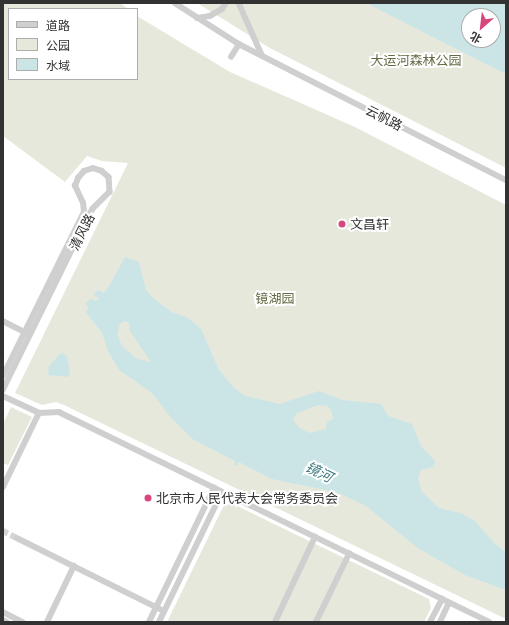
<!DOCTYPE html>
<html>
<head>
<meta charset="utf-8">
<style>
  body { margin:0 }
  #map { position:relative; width:509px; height:625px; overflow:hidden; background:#fff; font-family:"Exo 2","Noto Sans SC",sans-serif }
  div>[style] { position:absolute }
  .green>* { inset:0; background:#e6e8dc }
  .water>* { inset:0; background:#cbe5e7 }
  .minor-tunnel>* { height:5.5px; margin-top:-2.75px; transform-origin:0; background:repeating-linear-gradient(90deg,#d6d6d6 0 5.5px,transparent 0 8.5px) }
  .minor>* { height:5.5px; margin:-2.75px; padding:0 2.75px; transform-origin:2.75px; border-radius:2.75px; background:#cfcfcf }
  .dots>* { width:11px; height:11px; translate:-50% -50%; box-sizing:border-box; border:2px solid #fff; border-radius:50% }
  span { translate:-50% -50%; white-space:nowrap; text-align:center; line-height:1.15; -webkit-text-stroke:4px #fff; paint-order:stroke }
  .park-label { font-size:13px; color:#626b43 }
  .street-label { font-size:13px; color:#323232 }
  .poi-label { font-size:13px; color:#323232 }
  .left { translate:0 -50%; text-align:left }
  .water-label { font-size:14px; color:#417c82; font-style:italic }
  .frame { position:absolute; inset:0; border:4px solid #323232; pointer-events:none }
  .legend { position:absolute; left:8px; top:8px; width:130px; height:72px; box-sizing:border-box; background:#fff; border:1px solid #adadad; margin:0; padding:5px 7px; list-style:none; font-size:12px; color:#323232 }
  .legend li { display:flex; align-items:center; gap:8px; height:20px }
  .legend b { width:20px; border:1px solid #adadad }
  .north { position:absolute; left:461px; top:8px; width:40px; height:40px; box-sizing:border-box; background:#fff; border:1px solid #adadad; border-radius:50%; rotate:208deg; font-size:11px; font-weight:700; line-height:16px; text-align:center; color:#323232 }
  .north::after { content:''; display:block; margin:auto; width:14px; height:18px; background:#d7477d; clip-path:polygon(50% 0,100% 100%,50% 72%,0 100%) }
</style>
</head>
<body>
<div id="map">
  <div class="green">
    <i style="clip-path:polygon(3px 3px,120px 3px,128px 9px,9px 9px,9px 79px,137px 79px,137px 16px,230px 72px,355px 127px,506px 205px,506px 619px,64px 405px,56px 402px,42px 405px,15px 393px,128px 163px,102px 161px,87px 156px,65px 182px,3px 136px)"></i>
    <i style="clip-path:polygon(evenodd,197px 3px,506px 3px,506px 168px,268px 47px,197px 3px,469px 16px,493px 16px,493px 40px,469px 40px,469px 16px)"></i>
    <i style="clip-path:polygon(11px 407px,32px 417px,8px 465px,3px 463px,3px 424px)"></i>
    <i style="clip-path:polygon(231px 503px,429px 599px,431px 608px,424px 622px,167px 622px,223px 507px)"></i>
  </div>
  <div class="water">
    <i style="clip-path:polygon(evenodd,366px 3px,506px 3px,506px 74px,366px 3px,469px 16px,493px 16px,493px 40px,469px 40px,469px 16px)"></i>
    <i style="clip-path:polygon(evenodd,125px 257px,139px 262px,146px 290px,154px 299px,173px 313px,187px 317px,201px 329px,219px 370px,233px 387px,245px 396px,280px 404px,319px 391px,342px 400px,381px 404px,388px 416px,412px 424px,421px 446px,435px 461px,433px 467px,421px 470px,419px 474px,418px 480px,422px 492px,439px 508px,460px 513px,474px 520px,495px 544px,506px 552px,506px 590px,465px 575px,419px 549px,366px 506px,339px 493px,272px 479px,239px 462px,236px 466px,234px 465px,235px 461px,194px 440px,172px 419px,152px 393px,119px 370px,108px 351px,102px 333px,86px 312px,89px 306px,85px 304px,90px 299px,96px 301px,99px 298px,93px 295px,98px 290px,104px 293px,108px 288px,125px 257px,125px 321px,129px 323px,130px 331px,151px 362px,137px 359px,122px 346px,117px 334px,120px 324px,125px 321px,125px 257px,318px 405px,328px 406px,332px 412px,333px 419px,327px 422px,326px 429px,310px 433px,299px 428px,293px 419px,296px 414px,318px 405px)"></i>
    <i style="clip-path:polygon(61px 353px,67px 356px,70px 374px,68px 377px,48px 375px,49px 366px)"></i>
  </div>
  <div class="minor-tunnel">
    <i style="left:3px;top:531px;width:16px;rotate:27deg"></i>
  </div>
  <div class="minor">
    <i style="left:175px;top:3px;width:76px;rotate:32.6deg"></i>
    <i style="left:239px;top:44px;width:300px;rotate:27deg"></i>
    <i style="left:239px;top:3px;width:57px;rotate:66.1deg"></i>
    <i style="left:197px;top:18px;width:13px;rotate:-9deg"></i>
    <i style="left:210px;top:16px;width:14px;rotate:-30deg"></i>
    <i style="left:222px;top:9px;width:7px;rotate:-56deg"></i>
    <i style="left:231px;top:57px;width:15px;rotate:-58deg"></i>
    <i style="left:3px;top:321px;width:28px;rotate:27deg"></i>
    <i style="left:3px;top:376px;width:183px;rotate:-63.7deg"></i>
    <i style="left:84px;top:212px;width:9px;rotate:-96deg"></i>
    <i style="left:83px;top:203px;width:19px;rotate:-115deg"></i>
    <i style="left:75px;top:186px;width:9px;rotate:-69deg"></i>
    <i style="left:78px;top:178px;width:9px;rotate:-49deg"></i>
    <i style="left:84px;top:171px;width:9px;rotate:-18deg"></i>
    <i style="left:93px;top:168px;width:9px;rotate:18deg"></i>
    <i style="left:102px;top:171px;width:9px;rotate:41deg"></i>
    <i style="left:109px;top:177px;width:15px;rotate:86deg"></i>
    <i style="left:110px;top:192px;width:24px;rotate:135deg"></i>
    <i style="left:93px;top:209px;width:15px;rotate:118deg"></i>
    <i style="left:86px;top:222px;width:188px;rotate:116.2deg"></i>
    <i style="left:3px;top:396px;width:40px;rotate:25deg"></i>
    <i style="left:3px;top:487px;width:82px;rotate:-64.1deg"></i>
    <i style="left:39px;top:413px;width:20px;rotate:-3deg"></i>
    <i style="left:59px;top:412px;width:479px;rotate:26deg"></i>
    <i style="left:17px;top:538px;width:164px;rotate:26.4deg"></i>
    <i style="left:3px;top:612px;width:22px;rotate:27deg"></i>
    <i style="left:3px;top:620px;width:4px;rotate:27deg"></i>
    <i style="left:47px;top:622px;width:62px;rotate:-64.3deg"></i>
    <i style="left:149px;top:622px;width:149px;rotate:-64.1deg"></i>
    <i style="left:159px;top:622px;width:144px;rotate:-64.1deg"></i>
    <i style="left:275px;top:622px;width:94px;rotate:-64.8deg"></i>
    <i style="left:316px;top:622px;width:76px;rotate:-64.1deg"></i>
    <i style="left:430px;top:622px;width:26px;rotate:-62deg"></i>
    <i style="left:440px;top:622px;width:21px;rotate:-65deg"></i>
  </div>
  <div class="dots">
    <i style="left:342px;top:224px;background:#d7477d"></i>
    <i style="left:148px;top:498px;background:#d7477d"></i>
  </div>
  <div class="park-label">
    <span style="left:416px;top:60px">大运河森林公园</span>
    <span style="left:275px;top:298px">镜湖园</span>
  </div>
  <div class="street-label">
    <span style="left:384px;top:118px;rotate:27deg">云帆路</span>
    <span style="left:82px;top:232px;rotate:-63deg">清风路</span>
  </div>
  <div class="poi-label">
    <span class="left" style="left:350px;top:224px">文昌轩</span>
    <span class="left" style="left:156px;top:498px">北京市人民代表大会常务委员会</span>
  </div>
  <div class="water-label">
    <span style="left:319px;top:472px;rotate:26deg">镜河</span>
  </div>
  <div class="frame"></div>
  <ul class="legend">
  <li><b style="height:5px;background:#cfcfcf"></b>道路</li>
  <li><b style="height:11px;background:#e6e8dc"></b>公园</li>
  <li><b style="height:11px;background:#cbe5e7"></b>水域</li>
  </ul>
  <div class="north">北</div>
</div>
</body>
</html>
